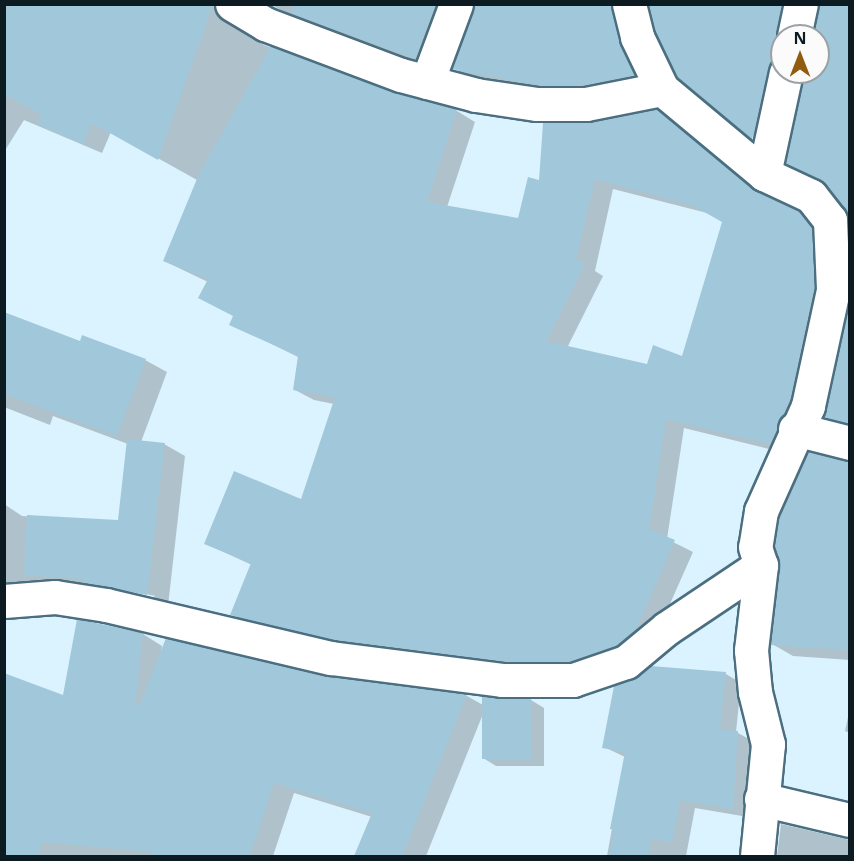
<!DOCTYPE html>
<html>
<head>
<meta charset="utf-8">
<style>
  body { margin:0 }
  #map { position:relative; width:854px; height:861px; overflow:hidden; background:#dbf3fe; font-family:"Open Sans",sans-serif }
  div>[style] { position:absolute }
  .shadow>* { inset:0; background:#0003 }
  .building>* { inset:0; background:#a1c8da }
  .roads { filter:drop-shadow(2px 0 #4b6f80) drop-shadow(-2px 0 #4b6f80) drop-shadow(0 2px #4b6f80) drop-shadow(0 -2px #4b6f80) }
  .minor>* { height:33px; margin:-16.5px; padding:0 16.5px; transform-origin:16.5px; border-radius:16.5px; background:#fff }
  span { translate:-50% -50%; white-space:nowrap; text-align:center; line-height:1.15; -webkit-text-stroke:4.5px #fbfbfb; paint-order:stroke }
  .frame { position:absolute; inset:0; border:6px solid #0c1a21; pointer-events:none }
  .north { position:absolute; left:770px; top:24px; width:60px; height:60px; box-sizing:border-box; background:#fbfbfb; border:2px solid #9ba1a4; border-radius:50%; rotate:0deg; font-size:16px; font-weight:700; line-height:24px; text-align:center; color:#0c1a21 }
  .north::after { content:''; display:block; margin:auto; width:21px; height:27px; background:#915c10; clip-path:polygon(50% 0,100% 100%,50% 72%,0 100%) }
</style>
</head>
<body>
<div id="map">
  <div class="shadow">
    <i style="clip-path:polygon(evenodd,4px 4px,235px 4px,234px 25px,264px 45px,394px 94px,457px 111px,475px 122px,447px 207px,519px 220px,541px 182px,590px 124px,657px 111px,676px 122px,766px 197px,818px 224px,830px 239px,789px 454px,684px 428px,667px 539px,693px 552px,654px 640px,636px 655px,523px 671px,354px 650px,250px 625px,232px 614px,252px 565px,206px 544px,302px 501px,334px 404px,314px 400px,295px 390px,300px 358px,231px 324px,234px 316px,208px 282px,164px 261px,197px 180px,111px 132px,102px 153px,24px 120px,4px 152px,4px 4px,613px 189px,711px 214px,724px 222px,683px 358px,648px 366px,567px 348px,603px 276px,595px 271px,613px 189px)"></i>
    <i style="clip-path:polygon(270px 4px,460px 4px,434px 69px,294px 17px)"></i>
    <i style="clip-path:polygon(648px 4px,800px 4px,782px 36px,782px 72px,769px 148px,678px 76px)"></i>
    <i style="clip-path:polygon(820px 4px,850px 4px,850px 155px,842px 151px,806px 72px,818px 72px,818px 36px,815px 36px)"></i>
    <i style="clip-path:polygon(611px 14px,630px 25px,652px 86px,558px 95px,472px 79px,454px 68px)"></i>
    <i style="clip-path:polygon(850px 302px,850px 429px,825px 416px)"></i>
    <i style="clip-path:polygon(evenodd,4px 313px,80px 343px,145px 360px,167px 372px,141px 442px,164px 444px,185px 456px,168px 606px,4px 583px,4px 504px,22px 516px,119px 522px,128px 444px,53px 416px,50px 425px,4px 407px,4px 313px,90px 582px,155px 596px,154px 598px,94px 586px,90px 582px)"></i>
    <i style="clip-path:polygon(809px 453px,850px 462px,850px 660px,793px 656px,772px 644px)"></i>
    <i style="clip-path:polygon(143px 634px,162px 646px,161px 652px,467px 696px,483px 705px,531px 700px,544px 708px,544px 766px,496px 766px,483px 758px,483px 714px,426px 856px,356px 856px,372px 817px,294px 793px,273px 856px,4px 856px,4px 675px,64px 697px)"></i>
    <i style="clip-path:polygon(726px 674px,741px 683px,736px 732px,753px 741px,748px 817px,695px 808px,686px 856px,607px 856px,625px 757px,604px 747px)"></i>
    <i style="clip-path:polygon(850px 708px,850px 733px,845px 731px)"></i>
    <i style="clip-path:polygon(781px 824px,850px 840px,850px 856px,777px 856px)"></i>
  </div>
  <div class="building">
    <i style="clip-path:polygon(4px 4px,213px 4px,158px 160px,92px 123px,83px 144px,37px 124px,41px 114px,4px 94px)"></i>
    <i style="clip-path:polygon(295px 4px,436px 4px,415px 59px,290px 13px)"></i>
    <i style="clip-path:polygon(474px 4px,611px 4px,619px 42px,635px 75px,584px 85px,538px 85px,452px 69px)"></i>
    <i style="clip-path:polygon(648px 4px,782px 4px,776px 33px,782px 54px,773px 59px,768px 68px,752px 140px,677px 77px,655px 31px)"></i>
    <i style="clip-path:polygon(819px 4px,849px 4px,849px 237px,845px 209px,826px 184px,785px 163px,804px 72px,818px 72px,818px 36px,813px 36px)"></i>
    <i style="clip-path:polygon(evenodd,271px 46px,395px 93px,457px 109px,427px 202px,518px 218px,528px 177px,539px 180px,543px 123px,589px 122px,657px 109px,752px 188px,799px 211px,812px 227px,814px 288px,790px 400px,770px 444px,666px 419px,649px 529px,675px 540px,636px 630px,617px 645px,570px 661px,503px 661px,334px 640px,230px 615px,251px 563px,204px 544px,234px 471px,301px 499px,335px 397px,293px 390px,298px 356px,229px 325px,233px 316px,198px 298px,208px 279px,163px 261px,199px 174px,271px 46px,595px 179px,692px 205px,722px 222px,682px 356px,653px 345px,647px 364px,546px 341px,585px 264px,576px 259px,595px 179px)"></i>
    <i style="clip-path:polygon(849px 302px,849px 424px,824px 417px)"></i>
    <i style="clip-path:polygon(4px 312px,80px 341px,82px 335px,146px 359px,117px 436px,4px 394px)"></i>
    <i style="clip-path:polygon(127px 439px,165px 443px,147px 595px,84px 583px,85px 579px,24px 575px,27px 515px,118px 520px)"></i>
    <i style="clip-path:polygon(808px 452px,849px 461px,849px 650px,770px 645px,780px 567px,774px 545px,779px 516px)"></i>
    <i style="clip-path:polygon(77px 619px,143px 633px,135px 705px,139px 706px,166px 638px,327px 676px,467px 694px,402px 856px,354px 856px,372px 813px,274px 783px,250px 856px,152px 856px,153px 852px,42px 842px,38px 856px,4px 856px,4px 673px,63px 695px)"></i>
    <i style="clip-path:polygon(651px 666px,726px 672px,720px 730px,738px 731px,733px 809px,680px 800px,672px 842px,651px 838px,648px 856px,609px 856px,614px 830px,610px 829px,625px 752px,602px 748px,614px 686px,632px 680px)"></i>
    <i style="clip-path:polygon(482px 696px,531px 699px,531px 759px,482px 759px)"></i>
  </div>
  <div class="roads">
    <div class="minor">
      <i style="left:232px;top:4px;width:39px;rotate:31deg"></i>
      <i style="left:265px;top:24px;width:145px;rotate:20.6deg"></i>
      <i style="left:401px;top:75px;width:78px;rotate:14.9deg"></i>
      <i style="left:476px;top:95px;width:62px;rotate:8.4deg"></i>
      <i style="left:537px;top:104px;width:49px"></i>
      <i style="left:586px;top:104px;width:77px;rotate:-11.2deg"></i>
      <i style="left:629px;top:4px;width:34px;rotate:76deg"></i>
      <i style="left:637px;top:37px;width:58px;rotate:64.3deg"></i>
      <i style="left:662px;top:89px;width:133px;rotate:39.8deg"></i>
      <i style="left:764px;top:174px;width:52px;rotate:25.1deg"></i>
      <i style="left:811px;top:196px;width:31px;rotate:52deg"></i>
      <i style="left:830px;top:220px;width:70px;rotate:87.5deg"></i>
      <i style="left:833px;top:290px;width:119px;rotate:102.2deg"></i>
      <i style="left:808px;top:406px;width:115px;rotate:114.1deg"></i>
      <i style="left:761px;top:511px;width:36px;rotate:99deg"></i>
      <i style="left:755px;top:547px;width:19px;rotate:72deg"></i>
      <i style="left:761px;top:565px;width:86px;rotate:96.7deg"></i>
      <i style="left:751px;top:650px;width:42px;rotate:84.6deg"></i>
      <i style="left:755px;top:692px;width:54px;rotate:76deg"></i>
      <i style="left:768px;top:744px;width:113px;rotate:95.6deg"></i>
      <i style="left:794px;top:36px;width:33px;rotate:-78deg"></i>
      <i style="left:427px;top:82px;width:83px;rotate:-69.6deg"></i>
      <i style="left:764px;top:174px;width:104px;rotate:-77.8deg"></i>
      <i style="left:795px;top:429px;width:57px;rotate:14.3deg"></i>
      <i style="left:4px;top:601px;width:51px;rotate:-4.5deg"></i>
      <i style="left:55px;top:597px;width:52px;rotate:8.9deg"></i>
      <i style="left:106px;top:605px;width:231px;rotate:13.3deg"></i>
      <i style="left:331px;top:658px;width:172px;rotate:7.3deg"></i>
      <i style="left:502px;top:680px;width:71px"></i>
      <i style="left:573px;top:680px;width:56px;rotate:-18.8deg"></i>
      <i style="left:626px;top:662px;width:53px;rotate:-39.7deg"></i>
      <i style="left:667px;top:628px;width:113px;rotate:-33.8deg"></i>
      <i style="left:761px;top:799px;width:91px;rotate:13.3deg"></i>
    </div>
  </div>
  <div class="frame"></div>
  <div class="north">N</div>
</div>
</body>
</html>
